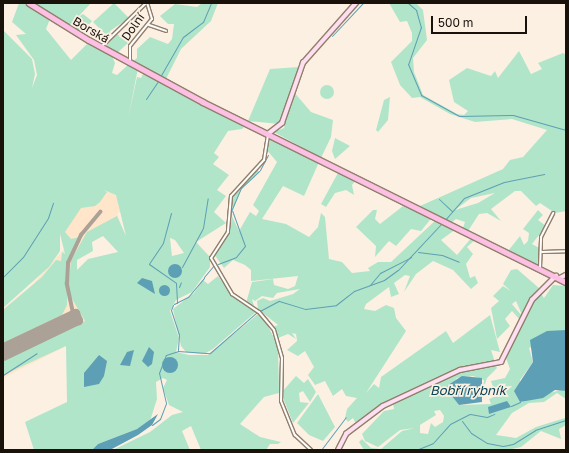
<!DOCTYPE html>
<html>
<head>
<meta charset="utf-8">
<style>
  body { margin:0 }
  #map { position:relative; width:569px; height:453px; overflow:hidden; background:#fcf0e3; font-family:"Golos Text",sans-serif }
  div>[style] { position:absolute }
  .built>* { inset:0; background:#ffe5c9 }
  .green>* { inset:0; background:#b1e5c9 }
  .round { border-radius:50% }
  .water>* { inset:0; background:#5d9fb4 }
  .stream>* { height:1px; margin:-0.5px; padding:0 0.5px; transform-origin:0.5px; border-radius:0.5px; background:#5d9fb4 }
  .taxiway>* { height:3.5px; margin:-1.75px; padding:0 1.75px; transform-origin:1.75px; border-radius:1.75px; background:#aba196 }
  .runway>* { height:9px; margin:-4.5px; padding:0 4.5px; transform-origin:4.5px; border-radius:4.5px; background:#aba196 }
  .roads { filter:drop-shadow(1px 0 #917f6b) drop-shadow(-1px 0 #917f6b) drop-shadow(0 1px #917f6b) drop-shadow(0 -1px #917f6b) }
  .street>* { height:2px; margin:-1px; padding:0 1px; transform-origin:1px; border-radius:1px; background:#fff }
  .secondary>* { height:3.5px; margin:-1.75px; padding:0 1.75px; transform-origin:1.75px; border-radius:1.75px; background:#fedff1 }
  .primary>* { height:4.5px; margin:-2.25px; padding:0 2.25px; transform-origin:2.25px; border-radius:2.25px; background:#fdbfe3 }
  span { translate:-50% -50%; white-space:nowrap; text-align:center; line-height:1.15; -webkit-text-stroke:3.5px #fcf0e3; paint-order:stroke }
  .street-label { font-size:12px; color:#19120b }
  .water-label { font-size:13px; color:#074454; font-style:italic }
  .frame { position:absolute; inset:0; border:4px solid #19120b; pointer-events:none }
  .scale { position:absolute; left:431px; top:16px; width:96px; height:18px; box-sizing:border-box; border:2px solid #19120b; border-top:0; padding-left:5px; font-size:12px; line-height:14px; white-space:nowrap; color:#19120b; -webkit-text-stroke:3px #fcf0e3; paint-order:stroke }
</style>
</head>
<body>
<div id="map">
  <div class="built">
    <i style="clip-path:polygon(103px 190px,116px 195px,123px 212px,117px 213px,126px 238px,103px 236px,92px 242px,77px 260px,72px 281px,86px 322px,66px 346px,3px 378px,3px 309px,32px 285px,65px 248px,63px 206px)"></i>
  </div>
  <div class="green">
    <i style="clip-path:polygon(evenodd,19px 3px,26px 3px,50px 19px,46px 29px,71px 60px,89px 42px,111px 54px,115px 63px,112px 73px,117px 75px,129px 64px,138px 68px,128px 119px,137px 77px,141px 78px,144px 72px,245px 126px,242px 129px,228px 131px,214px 153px,219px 157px,213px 164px,229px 175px,217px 190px,226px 196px,214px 212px,226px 223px,196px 242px,210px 257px,210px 267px,192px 292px,176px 300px,170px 311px,179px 338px,176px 352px,189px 355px,208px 355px,258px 314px,266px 322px,278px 346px,279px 393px,264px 397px,240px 424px,260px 437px,281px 442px,278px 444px,270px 444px,266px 450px,201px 450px,191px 426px,182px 431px,190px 450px,113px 450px,150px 432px,172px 415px,183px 412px,169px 405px,163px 388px,167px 380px,163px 378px,156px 382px,157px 399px,150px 421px,137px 429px,98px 444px,92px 450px,34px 450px,25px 422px,67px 402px,66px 346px,3px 375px,3px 361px,85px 321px,68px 292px,71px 260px,87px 232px,117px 216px,126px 236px,116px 195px,104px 190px,107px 192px,100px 202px,95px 206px,81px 208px,65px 232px,71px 239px,80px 237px,68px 263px,67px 305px,62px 315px,3px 343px,3px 310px,42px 277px,56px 260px,61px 261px,62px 252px,65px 254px,60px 234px,60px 251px,49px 267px,3px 308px,3px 30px,32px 59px,35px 74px,32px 88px,37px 75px,34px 60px,16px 35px,26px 34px,12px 22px,19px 3px,103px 236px,118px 252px,88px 259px,77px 270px,77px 260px,93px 251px,92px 242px,103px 236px,19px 3px,170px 238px,175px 240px,184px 253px,172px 256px,170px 238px)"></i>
    <i style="clip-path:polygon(33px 3px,91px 3px,78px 17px,83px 14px,92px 21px,81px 34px)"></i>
    <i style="clip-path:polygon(114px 3px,129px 18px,110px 31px,109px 38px,93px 22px)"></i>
    <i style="clip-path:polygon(202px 3px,218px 3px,211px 21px,181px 49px,166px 79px,132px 62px,137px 58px,137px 49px,150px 37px,168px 44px,172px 39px,174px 24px,168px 24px,160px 16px,175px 4px,197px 7px)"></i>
    <i style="clip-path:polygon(evenodd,389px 3px,416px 3px,423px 10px,427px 40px,413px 58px,414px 72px,423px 95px,457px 114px,464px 115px,468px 111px,454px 102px,449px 80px,467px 68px,491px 76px,495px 71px,498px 78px,519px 51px,531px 74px,542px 69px,538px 63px,563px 53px,566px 55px,566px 211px,555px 213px,540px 203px,536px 206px,521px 191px,515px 191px,491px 209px,501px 221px,487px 213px,479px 214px,468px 231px,463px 228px,465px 222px,456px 219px,451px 223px,420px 206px,503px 169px,510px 160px,523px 157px,547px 130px,512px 119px,475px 122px,450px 114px,420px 97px,412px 98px,400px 85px,391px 62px,412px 41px,412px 33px,407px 21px,400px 22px,389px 3px,495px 193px,478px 203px,455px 210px,471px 198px,495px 193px)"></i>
    <i style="clip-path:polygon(116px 33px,128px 43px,116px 54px,102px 47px)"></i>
    <i style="clip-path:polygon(299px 67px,279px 124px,248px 121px,270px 69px)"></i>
    <i class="round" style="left:320px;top:85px;width:14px;height:14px"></i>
    <i style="clip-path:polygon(293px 91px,311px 112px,333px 120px,331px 137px,321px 158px,274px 132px,284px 128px)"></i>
    <i style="clip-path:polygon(390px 97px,388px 120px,378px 132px,376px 130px,384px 100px)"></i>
    <i style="clip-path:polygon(evenodd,269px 138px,319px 162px,304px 196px,283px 186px,262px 219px,286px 224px,309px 237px,318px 227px,321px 213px,325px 217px,329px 259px,342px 262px,352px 273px,370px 271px,368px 268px,378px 262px,391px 262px,437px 219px,456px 229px,441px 240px,457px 255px,472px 237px,476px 239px,467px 247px,473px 254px,466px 264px,470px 278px,475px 276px,478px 283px,471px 289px,453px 270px,433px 261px,416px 274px,404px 292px,410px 276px,405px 275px,394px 283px,399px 294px,391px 297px,389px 287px,366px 304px,364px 309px,375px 311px,386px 305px,394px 308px,396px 318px,406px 331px,366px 393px,374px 384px,379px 388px,381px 377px,446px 331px,453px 343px,490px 315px,500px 352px,491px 350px,497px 368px,487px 378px,483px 390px,484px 380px,473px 376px,457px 378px,447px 390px,459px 405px,491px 404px,489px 399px,496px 396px,491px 381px,505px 378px,510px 369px,506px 358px,530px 306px,539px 291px,544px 298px,553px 285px,566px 286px,566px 330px,529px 348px,533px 362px,520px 380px,521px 402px,560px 390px,566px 391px,566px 399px,557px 393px,544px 402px,529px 403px,512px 413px,496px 435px,516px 438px,536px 427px,565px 418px,566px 425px,559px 429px,561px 439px,541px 431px,521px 447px,512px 449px,364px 450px,359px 442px,362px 439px,371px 448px,381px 449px,402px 431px,415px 428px,400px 430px,378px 447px,365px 441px,362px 434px,384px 411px,394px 409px,393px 403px,429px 387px,429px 383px,380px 405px,356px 424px,353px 418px,348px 422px,345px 418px,347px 409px,357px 398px,346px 396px,342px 389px,333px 396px,325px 381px,315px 385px,308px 375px,314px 367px,305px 351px,298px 356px,287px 350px,297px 341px,296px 334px,292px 333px,296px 339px,288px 334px,278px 338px,273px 327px,278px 325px,258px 309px,257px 301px,263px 298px,270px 301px,293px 294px,300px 289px,277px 293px,273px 298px,262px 296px,255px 301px,252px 299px,254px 306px,246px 303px,252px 282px,273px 279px,274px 285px,288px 289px,295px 286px,298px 276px,251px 281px,251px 270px,245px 265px,233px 260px,224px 268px,213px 253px,229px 233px,229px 210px,239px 231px,250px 212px,256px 216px,259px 211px,253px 205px,277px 162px,266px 149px,269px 138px,440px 410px,444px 416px,443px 422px,435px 427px,431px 423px,428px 434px,420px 433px,420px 425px,436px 415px,434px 411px,440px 410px)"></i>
    <i style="clip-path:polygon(335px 138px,350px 146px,335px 159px,332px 151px)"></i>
    <i style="clip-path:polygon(256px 168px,259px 172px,241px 190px,233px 209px,229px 208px,235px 191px)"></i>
    <i style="clip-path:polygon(339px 171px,357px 179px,352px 185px,354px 195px,346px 190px,335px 193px,326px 207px,321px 204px)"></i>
    <i style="clip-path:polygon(403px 206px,430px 216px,430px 220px,421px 231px,411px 229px,396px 246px,389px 241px,375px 257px,376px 246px,356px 227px,373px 210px,377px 210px,375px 219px,380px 224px)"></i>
    <i style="clip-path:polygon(538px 210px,543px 215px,538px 220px,546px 226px,532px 244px,541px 249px,538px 266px,508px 251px,520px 236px,524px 245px,528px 241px,529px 233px,523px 229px)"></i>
    <i style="clip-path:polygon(517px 269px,539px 288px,522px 315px,516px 301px,512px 304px,522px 316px,520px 320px,512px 311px,505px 319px,510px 326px,497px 339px,491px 308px,499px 301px,493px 296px,503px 286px,511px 291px,503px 284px,511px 270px)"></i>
    <i style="clip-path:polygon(218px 276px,232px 295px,256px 312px,213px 349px,204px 354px,186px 352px,181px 346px,173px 309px,194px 293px,203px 280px,208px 284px)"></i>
    <i style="clip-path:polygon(296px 376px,304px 383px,308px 379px,316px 392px,310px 402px,303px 391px,299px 393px,300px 402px,309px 403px,293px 423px,281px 393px)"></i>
    <i style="clip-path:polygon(318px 394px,335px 427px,323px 441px,309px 435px,297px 423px)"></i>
  </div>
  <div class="water">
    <i class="round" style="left:168px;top:264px;width:14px;height:14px"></i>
    <i style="clip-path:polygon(142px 278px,152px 281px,155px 294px,137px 283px)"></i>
    <i class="round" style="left:158.5px;top:284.5px;width:11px;height:11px"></i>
    <i style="clip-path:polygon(566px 330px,566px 391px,555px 390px,543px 398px,520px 402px,514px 391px,533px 362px,530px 340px,547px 331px)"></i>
    <i style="clip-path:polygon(149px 347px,154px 352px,152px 364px,148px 367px,142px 361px)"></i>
    <i style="clip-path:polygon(134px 350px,130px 366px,120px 365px,127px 352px)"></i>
    <i style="clip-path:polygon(99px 355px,107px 361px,104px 376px,99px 384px,84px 387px,84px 373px)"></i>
    <i class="round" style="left:162px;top:357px;width:16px;height:16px"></i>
    <i style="clip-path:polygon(462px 376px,482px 378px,482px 402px,459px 405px,447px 390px,448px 385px)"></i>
    <i style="clip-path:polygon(507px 401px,511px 407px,489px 414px,488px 407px)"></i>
    <i style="clip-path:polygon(158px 414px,152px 425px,138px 435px,110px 450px,92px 450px,98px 444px,137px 429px)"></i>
  </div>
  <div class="stream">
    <i style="left:408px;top:3px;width:11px;rotate:41deg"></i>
    <i style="left:416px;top:10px;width:18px;rotate:74deg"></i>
    <i style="left:421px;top:27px;width:39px;rotate:109deg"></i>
    <i style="left:408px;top:64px;width:34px;rotate:67deg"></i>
    <i style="left:421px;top:95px;width:43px;rotate:28.9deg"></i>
    <i style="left:459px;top:116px;width:54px;rotate:-1.1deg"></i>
    <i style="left:513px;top:115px;width:55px;rotate:15.8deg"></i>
    <i style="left:332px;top:36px;width:45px;rotate:-46.8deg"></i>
    <i style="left:160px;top:77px;width:46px;rotate:-60.1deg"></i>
    <i style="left:183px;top:37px;width:25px;rotate:-37deg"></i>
    <i style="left:203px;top:22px;width:21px;rotate:-67deg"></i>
    <i style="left:146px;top:99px;width:23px;rotate:-56deg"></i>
    <i style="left:260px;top:170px;width:17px;rotate:-62deg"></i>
    <i style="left:439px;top:199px;width:18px;rotate:43deg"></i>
    <i style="left:232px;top:209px;width:23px;rotate:-67deg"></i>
    <i style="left:241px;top:188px;width:25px;rotate:-43deg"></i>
    <i style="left:171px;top:213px;width:31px;rotate:105deg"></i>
    <i style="left:163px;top:243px;width:25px;rotate:124deg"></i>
    <i style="left:149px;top:264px;width:33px;rotate:35deg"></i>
    <i style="left:176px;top:283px;width:20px;rotate:87deg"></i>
    <i style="left:444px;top:221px;width:30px;rotate:-49deg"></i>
    <i style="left:464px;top:198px;width:43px;rotate:-21.8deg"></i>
    <i style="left:504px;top:182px;width:41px;rotate:-11.3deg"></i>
    <i style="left:418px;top:252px;width:24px;rotate:7deg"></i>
    <i style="left:442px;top:255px;width:18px;rotate:22deg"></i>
    <i style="left:218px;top:264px;width:19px;rotate:-21deg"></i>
    <i style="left:236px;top:257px;width:14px;rotate:-51deg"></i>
    <i style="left:245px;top:246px;width:38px;rotate:-110deg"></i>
    <i style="left:182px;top:267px;width:44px;rotate:-61.7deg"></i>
    <i style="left:203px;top:228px;width:30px;rotate:-81deg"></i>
    <i style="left:3px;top:277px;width:28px;rotate:-45deg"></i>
    <i style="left:23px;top:257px;width:46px;rotate:-57.3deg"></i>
    <i style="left:48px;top:218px;width:16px;rotate:-72deg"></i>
    <i style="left:204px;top:277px;width:16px;rotate:-50deg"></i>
    <i style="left:370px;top:285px;width:16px;rotate:-50deg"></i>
    <i style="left:380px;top:273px;width:35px;rotate:-27deg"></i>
    <i style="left:179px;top:287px;width:5px;rotate:-68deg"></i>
    <i style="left:174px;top:304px;width:16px;rotate:-27deg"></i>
    <i style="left:188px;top:297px;width:25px;rotate:-50deg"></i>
    <i style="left:173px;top:305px;width:5px;rotate:112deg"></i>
    <i style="left:171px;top:310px;width:26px;rotate:72deg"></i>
    <i style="left:179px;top:335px;width:15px;rotate:94deg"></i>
    <i style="left:3px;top:375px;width:40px;rotate:-32.9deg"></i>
    <i style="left:511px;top:406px;width:10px;rotate:-24deg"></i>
    <i style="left:462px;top:421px;width:15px;rotate:53deg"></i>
    <i style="left:471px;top:433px;width:19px;rotate:32deg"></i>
    <i style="left:487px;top:443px;width:16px;rotate:11deg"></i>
    <i style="left:503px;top:446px;width:10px;rotate:-11deg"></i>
    <i style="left:513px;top:444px;width:26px;rotate:-32deg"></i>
    <i style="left:535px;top:430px;width:33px;rotate:-18deg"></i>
    <i style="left:152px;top:425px;width:10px;rotate:-37deg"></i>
    <i style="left:160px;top:419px;width:17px;rotate:-69deg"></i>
    <i style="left:166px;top:403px;width:31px;rotate:-103deg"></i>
    <i style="left:159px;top:373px;width:19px;rotate:-69deg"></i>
    <i style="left:166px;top:355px;width:13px;rotate:-18deg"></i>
    <i style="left:178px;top:351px;width:32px;rotate:4deg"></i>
    <i style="left:210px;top:353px;width:61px;rotate:-41deg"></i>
    <i style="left:256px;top:313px;width:26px;rotate:-28deg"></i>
    <i style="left:279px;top:301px;width:27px;rotate:17deg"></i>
    <i style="left:305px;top:309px;width:31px;rotate:-7deg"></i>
    <i style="left:336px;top:305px;width:23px;rotate:-38deg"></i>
    <i style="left:354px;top:291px;width:32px;rotate:-20deg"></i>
    <i style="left:384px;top:280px;width:17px;rotate:-36deg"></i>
    <i style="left:398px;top:270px;width:64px;rotate:-46.9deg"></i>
    <i style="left:321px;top:450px;width:41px;rotate:-52.9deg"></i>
    <i style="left:416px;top:450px;width:18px;rotate:-22deg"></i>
    <i style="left:433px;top:443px;width:25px;rotate:-48deg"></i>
    <i style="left:450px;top:424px;width:22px;rotate:-27deg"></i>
    <i style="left:470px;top:414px;width:17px;rotate:10deg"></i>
    <i style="left:487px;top:417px;width:8px;rotate:-23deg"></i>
  </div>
  <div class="taxiway">
    <i style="left:74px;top:318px;width:35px;rotate:-102deg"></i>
    <i style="left:67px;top:284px;width:21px;rotate:-87deg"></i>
    <i style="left:68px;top:263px;width:31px;rotate:-65deg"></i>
    <i style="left:81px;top:235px;width:30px;rotate:-50deg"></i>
  </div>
  <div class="runway">
    <i style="left:3px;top:347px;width:80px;rotate:-25.3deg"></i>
    <i style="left:75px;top:313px;width:8px;rotate:67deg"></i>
    <i style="left:78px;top:320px;width:83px;rotate:154.4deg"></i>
  </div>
  <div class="roads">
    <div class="street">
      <i style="left:149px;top:25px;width:18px;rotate:19deg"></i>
      <i style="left:102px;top:46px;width:62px;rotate:-44.3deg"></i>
      <i style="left:130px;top:62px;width:16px;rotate:-90deg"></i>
      <i style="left:130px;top:46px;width:35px;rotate:-51deg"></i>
      <i style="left:152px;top:19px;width:17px;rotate:-107deg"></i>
      <i style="left:268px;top:135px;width:25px;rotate:99deg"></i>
      <i style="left:264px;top:160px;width:49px;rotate:132.5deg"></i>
      <i style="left:231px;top:196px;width:36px;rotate:95deg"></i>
      <i style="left:228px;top:232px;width:31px;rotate:123deg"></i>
      <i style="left:211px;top:258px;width:42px;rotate:59.7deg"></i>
      <i style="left:232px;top:294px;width:32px;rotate:34deg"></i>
      <i style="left:259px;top:312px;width:23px;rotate:50deg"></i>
      <i style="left:274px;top:330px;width:29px;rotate:74deg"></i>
      <i style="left:282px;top:358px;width:43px;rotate:91.3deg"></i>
      <i style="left:281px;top:401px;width:37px;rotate:68deg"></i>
      <i style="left:295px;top:435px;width:22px;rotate:43deg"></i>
      <i style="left:542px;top:252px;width:24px;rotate:-2deg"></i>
      <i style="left:540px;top:268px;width:31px;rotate:-88deg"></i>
      <i style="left:541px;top:237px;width:27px;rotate:-63deg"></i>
    </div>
    <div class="secondary">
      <i style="left:268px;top:134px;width:18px;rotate:-38deg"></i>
      <i style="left:282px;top:123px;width:64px;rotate:-70.7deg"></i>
      <i style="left:303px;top:63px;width:80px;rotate:-48.5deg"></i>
      <i style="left:560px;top:278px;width:7px;rotate:-27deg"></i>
      <i style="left:338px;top:450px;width:18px;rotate:-63deg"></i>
      <i style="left:346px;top:434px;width:46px;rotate:-37.1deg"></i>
      <i style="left:383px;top:406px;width:85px;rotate:-25.1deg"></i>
      <i style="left:460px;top:370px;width:42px;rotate:-11deg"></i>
      <i style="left:501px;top:362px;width:69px;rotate:-63.4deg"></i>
      <i style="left:532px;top:300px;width:34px;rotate:-45deg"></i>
    </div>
    <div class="primary">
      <i style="left:29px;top:3px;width:70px;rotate:31.7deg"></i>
      <i style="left:89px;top:40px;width:130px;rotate:28.5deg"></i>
      <i style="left:203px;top:102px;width:405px;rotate:26.4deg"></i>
    </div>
  </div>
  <div class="street-label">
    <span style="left:133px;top:27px;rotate:-55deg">Dolní</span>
    <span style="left:91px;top:30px;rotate:30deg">Borská</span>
  </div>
  <div class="water-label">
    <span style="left:468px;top:390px">Bobří rybník</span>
  </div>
  <div class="frame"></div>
  <div class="scale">500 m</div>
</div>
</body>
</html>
